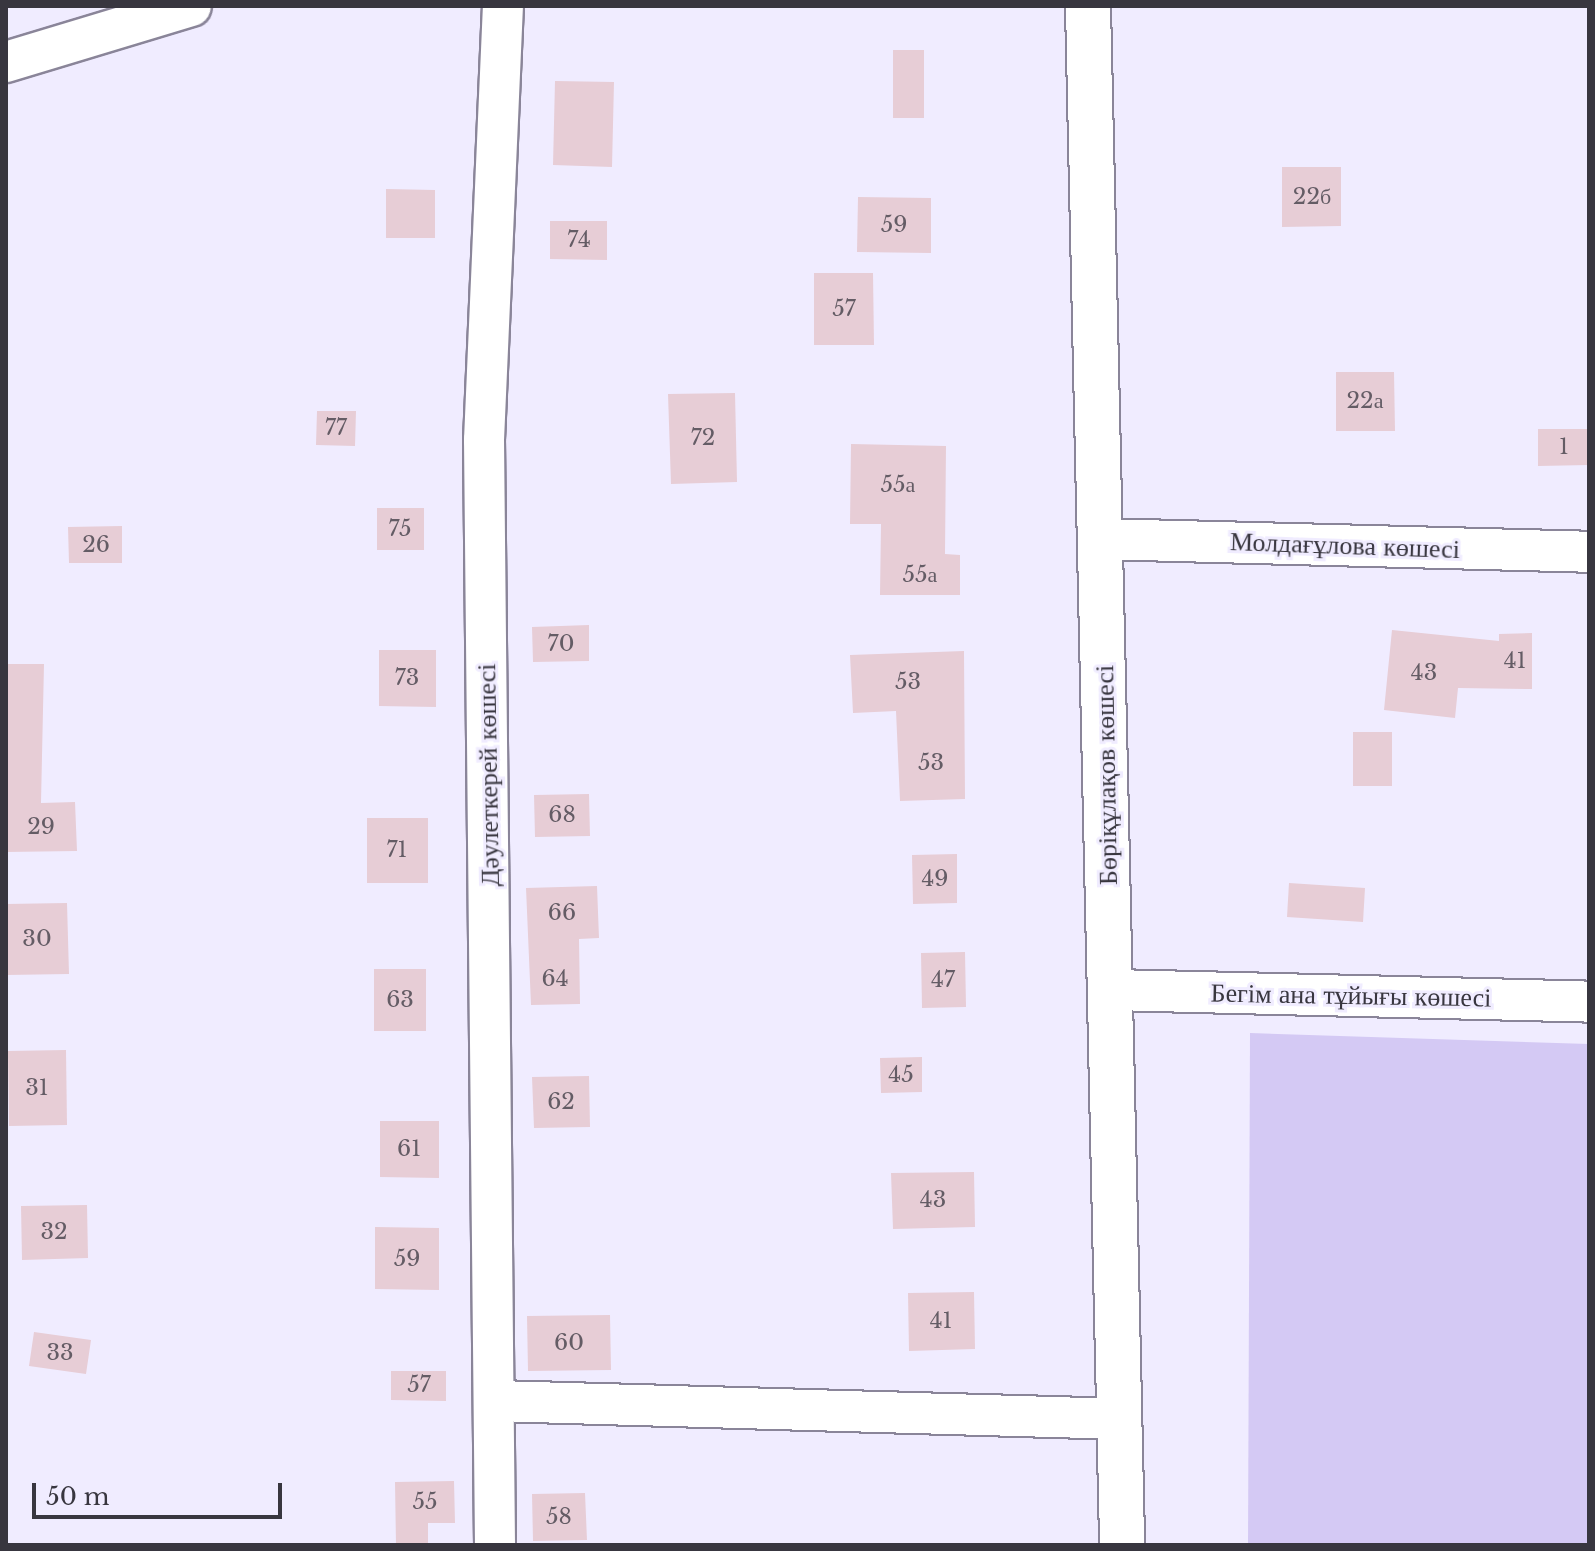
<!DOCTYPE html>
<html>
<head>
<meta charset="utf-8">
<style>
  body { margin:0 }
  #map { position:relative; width:1595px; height:1551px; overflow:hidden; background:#f0ecff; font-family:"Libre Baskerville",serif }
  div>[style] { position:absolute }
  .green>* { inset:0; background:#d4c9f4 }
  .building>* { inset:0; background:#e7cdd6 }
  .roads { filter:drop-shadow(2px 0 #8a8599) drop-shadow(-2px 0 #8a8599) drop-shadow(0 2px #8a8599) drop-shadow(0 -2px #8a8599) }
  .minor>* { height:40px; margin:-20px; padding:0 20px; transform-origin:20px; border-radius:20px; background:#fff }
  .tertiary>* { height:44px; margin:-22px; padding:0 22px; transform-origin:22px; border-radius:22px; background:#fff }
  span { translate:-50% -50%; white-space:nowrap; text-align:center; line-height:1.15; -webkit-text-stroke:6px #f0ecff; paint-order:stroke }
  .number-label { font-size:22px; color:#645c65 }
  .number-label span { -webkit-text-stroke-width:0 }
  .street-label { font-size:26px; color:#38363f }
  .frame { position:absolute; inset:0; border:8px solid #38363f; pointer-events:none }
  .scale { position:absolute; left:32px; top:1483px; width:250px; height:36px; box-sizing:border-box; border:4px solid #38363f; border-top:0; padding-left:10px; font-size:24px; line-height:28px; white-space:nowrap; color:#38363f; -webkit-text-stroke:6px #f0ecff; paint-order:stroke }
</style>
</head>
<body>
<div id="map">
  <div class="green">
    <i style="clip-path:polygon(1250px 1033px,1589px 1044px,1589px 1545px,1248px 1545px)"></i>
  </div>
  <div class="building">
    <i style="clip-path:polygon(893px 50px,924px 50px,924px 118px,893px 118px)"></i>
    <i style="clip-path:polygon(555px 81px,614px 82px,612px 167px,553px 165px)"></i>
    <i style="clip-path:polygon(1282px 167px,1341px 167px,1341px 226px,1282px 227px)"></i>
    <i style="clip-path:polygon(386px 189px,435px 190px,435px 238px,386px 238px)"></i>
    <i style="clip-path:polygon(858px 197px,931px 198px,931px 253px,857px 252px)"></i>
    <i style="clip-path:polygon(550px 221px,607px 221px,607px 260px,550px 259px)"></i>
    <i style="clip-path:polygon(814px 273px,873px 273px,874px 345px,814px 345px)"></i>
    <i style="clip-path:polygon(1336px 372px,1394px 372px,1395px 431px,1336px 431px)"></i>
    <i style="clip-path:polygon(735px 393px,737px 482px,671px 484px,668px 394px)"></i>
    <i style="clip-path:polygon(317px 411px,356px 411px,355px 446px,316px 445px)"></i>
    <i style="clip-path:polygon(1538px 429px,1589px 429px,1589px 465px,1538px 466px)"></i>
    <i style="clip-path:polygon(851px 444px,946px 446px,945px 554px,960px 555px,960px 595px,880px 595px,881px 524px,850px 524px)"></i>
    <i style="clip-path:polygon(377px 508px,424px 508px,424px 550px,377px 550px)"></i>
    <i style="clip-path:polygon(122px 526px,122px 563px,69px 563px,68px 527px)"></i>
    <i style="clip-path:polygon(589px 625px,589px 661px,533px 662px,532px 627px)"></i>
    <i style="clip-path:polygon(1392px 630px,1499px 641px,1499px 634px,1532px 633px,1532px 689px,1458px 688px,1455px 718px,1384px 710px)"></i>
    <i style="clip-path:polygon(379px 650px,436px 650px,436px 707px,379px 706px)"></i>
    <i style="clip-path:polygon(964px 651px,965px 799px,900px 801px,896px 711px,853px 713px,850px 655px)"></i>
    <i style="clip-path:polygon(6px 664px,44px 664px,41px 803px,75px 802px,77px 851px,6px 852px)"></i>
    <i style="clip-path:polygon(1353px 732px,1392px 732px,1392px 786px,1353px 786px)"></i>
    <i style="clip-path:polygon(589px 794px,590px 836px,535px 837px,534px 795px)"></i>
    <i style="clip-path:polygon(367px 818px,428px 818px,428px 883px,367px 883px)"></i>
    <i style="clip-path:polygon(957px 854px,957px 903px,913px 904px,912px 855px)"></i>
    <i style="clip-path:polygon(1289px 883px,1365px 888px,1363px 922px,1287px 917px)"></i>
    <i style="clip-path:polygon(597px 886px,599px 938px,579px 939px,580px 1004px,531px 1005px,526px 888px)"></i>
    <i style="clip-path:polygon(67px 903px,69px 974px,6px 975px,6px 904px)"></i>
    <i style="clip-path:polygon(965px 952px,966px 1007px,922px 1008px,921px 953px)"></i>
    <i style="clip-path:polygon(374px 969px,426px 969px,426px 1031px,374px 1031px)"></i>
    <i style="clip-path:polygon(66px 1050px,67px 1125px,9px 1126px,8px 1051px)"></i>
    <i style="clip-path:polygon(922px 1057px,922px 1092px,881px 1093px,880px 1058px)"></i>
    <i style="clip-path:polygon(589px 1076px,590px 1127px,534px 1128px,532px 1077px)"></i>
    <i style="clip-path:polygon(380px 1121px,439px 1121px,439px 1178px,380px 1177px)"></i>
    <i style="clip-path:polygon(974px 1172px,975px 1227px,893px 1229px,891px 1173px)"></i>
    <i style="clip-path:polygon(87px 1205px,88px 1258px,22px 1260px,21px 1206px)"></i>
    <i style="clip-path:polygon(375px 1227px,439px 1228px,439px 1290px,375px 1289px)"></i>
    <i style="clip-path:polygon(974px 1292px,975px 1349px,909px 1351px,908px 1293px)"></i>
    <i style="clip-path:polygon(610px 1315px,611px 1370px,528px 1371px,527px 1316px)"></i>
    <i style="clip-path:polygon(34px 1332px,91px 1340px,86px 1374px,29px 1366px)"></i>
    <i style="clip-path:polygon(391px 1371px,446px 1371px,446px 1401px,391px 1400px)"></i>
    <i style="clip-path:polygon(454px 1481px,455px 1523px,428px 1523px,428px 1545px,396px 1545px,395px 1482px)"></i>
    <i style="clip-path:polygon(585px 1493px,587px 1540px,533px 1541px,532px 1494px)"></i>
  </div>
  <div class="roads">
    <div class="minor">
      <i style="left:6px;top:62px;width:193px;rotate:-16.8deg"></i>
      <i style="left:1101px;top:539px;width:488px;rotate:1.5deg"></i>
      <i style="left:1113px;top:990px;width:476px;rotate:1.4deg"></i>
      <i style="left:497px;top:1401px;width:623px;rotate:1.65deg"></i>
      <i style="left:495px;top:1545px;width:1105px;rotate:-90.57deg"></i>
      <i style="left:484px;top:440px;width:434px;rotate:-87.5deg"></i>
    </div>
    <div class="tertiary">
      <i style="left:1088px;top:6px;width:1539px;rotate:88.73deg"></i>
    </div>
  </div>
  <div class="number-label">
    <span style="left:1312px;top:197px">22б</span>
    <span style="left:894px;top:225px">59</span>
    <span style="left:579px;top:240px">74</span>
    <span style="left:844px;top:309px">57</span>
    <span style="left:1365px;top:401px">22а</span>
    <span style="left:336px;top:428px">77</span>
    <span style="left:703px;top:438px">72</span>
    <span style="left:1564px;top:447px">1</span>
    <span style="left:898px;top:485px">55а</span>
    <span style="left:400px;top:529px">75</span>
    <span style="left:96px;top:545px">26</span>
    <span style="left:920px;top:575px">55а</span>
    <span style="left:561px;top:644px">70</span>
    <span style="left:1515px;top:661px">41</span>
    <span style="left:1424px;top:673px">43</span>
    <span style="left:407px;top:678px">73</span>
    <span style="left:908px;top:682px">53</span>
    <span style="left:931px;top:763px">53</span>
    <span style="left:562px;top:815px">68</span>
    <span style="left:41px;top:827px">29</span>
    <span style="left:397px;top:850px">71</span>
    <span style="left:935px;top:879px">49</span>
    <span style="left:562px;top:913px">66</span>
    <span style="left:37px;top:939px">30</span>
    <span style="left:555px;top:979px">64</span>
    <span style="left:943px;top:980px">47</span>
    <span style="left:400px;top:1000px">63</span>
    <span style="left:901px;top:1075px">45</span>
    <span style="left:37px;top:1088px">31</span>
    <span style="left:561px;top:1102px">62</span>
    <span style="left:409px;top:1149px">61</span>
    <span style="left:933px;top:1200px">43</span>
    <span style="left:54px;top:1232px">32</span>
    <span style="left:407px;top:1259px">59</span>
    <span style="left:941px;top:1321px">41</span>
    <span style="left:569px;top:1343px">60</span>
    <span style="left:60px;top:1353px">33</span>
    <span style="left:419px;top:1385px">57</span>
    <span style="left:425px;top:1502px">55</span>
    <span style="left:559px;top:1517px">58</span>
  </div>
  <div class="street-label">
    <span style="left:1345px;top:546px;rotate:2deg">Молдағұлова көшесі</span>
    <span style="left:489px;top:775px;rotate:-91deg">Дәулеткерей көшесі</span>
    <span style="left:1107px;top:775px;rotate:-91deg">Бөріқұлақов көшесі</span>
    <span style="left:1351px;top:996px;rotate:1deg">Бегім ана тұйығы көшесі</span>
  </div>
  <div class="frame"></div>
  <div class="scale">50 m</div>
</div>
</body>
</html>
